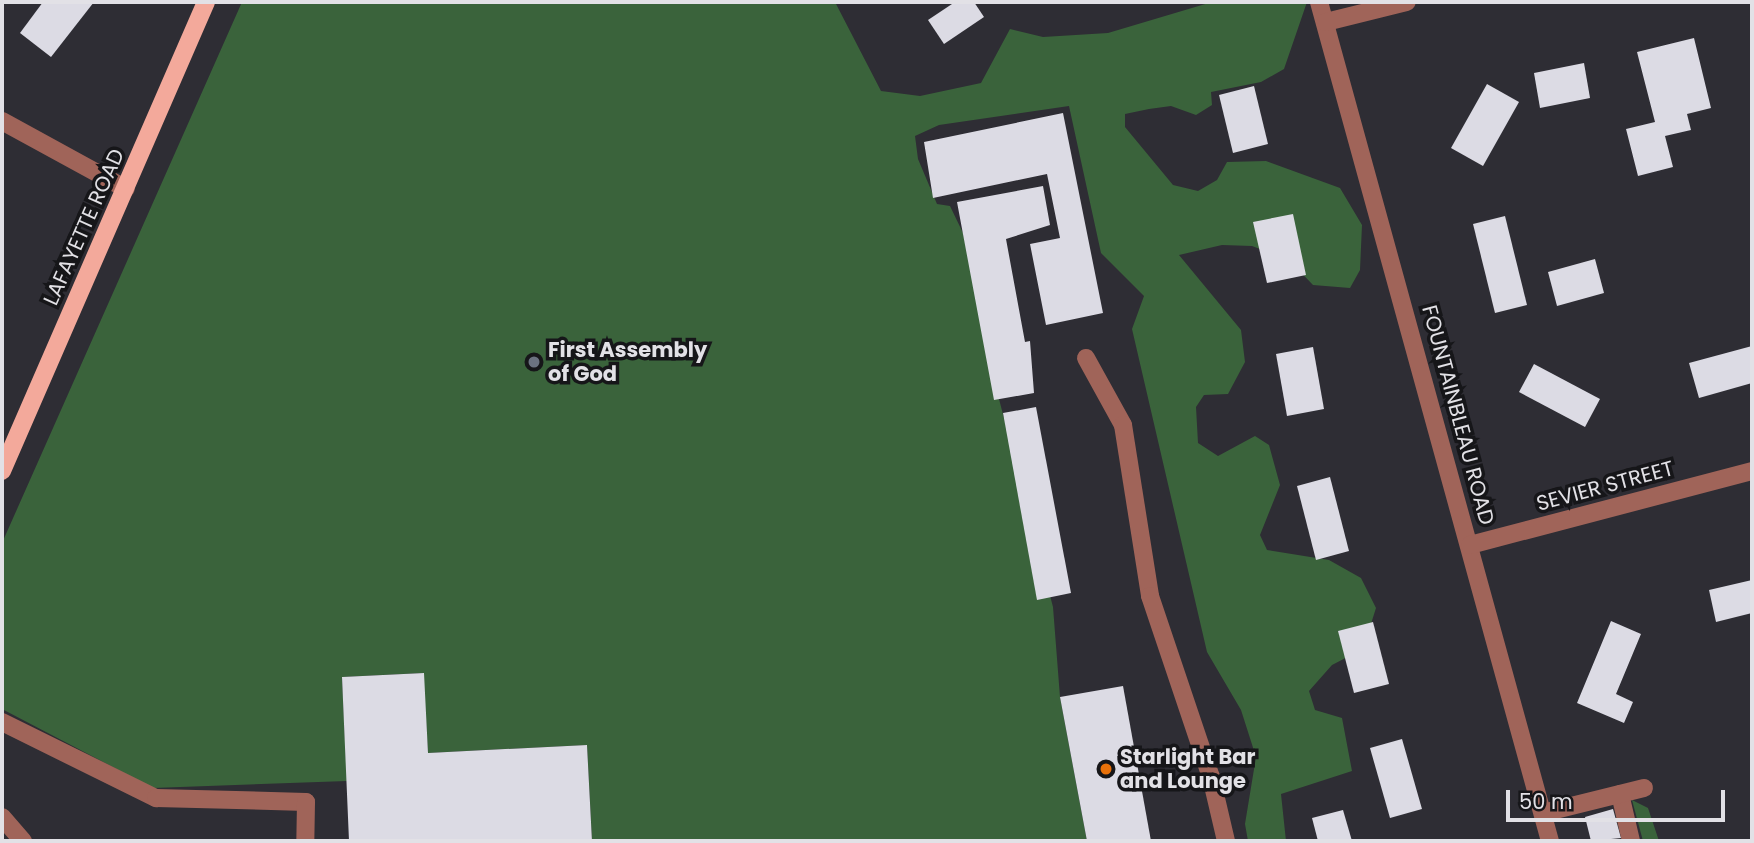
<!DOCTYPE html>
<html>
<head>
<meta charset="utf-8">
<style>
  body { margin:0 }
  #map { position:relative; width:1754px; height:843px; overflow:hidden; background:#2e2d34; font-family:Poppins,sans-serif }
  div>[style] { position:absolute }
  .green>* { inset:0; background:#3a633b }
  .building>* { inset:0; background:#dcdbe4 }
  .minor>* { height:18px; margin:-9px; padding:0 9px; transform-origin:9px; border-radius:9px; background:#a06459 }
  .major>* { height:18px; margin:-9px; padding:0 9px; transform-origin:9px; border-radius:9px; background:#f3a99b }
  .dots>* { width:19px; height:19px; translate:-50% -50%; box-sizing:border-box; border:4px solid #161619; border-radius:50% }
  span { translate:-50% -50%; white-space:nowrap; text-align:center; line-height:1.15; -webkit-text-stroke:7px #161619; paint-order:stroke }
  .street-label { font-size:21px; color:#e2e1e6 }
  .poi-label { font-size:21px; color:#e2e1e6; font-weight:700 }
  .left { translate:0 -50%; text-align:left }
  .frame { position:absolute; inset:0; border:4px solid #e2e1e6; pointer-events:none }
  .scale { position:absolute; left:1506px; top:790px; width:219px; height:32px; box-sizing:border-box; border:4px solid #e2e1e6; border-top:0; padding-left:9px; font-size:21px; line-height:24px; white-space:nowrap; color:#e2e1e6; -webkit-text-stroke:5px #161619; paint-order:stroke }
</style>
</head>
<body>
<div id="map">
  <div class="green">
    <i style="clip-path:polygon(242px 2px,835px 2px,881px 91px,920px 96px,981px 83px,1010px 29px,1043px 37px,1108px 33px,1212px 2px,1307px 2px,1284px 69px,1261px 82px,1211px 92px,1212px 105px,1196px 115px,1171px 106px,1149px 109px,1125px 114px,1125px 127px,1173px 185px,1198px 191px,1217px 180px,1227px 162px,1266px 161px,1340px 188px,1362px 225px,1360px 270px,1350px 288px,1313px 285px,1289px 260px,1252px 246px,1222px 245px,1179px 255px,1241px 330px,1245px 362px,1228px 394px,1204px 395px,1196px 407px,1198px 443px,1218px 456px,1255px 436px,1269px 445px,1280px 485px,1260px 535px,1267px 550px,1329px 560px,1361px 578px,1376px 608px,1363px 649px,1332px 665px,1309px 691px,1315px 710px,1342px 718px,1352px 771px,1281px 794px,1286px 841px,1248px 841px,1245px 824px,1256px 757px,1241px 710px,1207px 652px,1132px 329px,1144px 296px,1101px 253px,1069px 106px,939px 125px,915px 136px,918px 159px,937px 204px,950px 206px,963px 233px,999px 399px,1053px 607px,1060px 697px,1087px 841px,592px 841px,587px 745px,428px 753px,423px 673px,342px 677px,347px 781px,153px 788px,2px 709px,2px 543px)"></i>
    <i style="clip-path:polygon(1632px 800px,1648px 808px,1659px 841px,1643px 841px)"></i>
  </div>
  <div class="building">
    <i style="clip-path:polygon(43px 2px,94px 2px,51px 57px,20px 33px)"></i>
    <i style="clip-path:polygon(955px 2px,974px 2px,984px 17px,944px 44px,928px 20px)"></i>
    <i style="clip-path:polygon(1694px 38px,1711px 108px,1687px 114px,1691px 130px,1665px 136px,1673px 167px,1638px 176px,1626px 129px,1655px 122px,1637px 52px)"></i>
    <i style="clip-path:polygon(1584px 63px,1590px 98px,1540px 108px,1534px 73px)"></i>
    <i style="clip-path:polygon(1487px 84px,1519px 102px,1483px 166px,1451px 148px)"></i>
    <i style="clip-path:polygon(1254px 86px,1268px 144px,1233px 153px,1219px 95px)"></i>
    <i style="clip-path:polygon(1063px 113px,1103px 313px,1046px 325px,1030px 244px,1060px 238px,1047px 174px,933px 198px,924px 142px)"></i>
    <i style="clip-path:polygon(1043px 186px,1050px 225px,1006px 239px,1025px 342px,1030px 341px,1034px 393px,994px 400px,957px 202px)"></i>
    <i style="clip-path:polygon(1293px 214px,1306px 275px,1267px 283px,1253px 222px)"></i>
    <i style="clip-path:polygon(1505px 216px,1527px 305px,1495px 313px,1473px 224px)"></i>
    <i style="clip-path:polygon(1595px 259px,1604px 293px,1557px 306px,1548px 272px)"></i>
    <i style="clip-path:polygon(1752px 346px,1752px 383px,1699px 398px,1689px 363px)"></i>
    <i style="clip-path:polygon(1313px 347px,1324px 409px,1287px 416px,1276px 354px)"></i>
    <i style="clip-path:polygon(1534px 364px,1600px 399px,1585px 427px,1519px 392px)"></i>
    <i style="clip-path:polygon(1036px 407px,1071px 593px,1037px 600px,1003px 413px)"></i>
    <i style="clip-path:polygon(1330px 477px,1349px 551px,1316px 560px,1297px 486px)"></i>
    <i style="clip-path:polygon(1752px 580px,1752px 613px,1716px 622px,1709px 590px)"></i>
    <i style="clip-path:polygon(1611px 621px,1641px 634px,1616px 694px,1633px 702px,1624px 723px,1577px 703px)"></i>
    <i style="clip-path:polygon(1373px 622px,1389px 684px,1354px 693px,1338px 631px)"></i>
    <i style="clip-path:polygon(424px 673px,428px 753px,587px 745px,592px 841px,349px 841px,342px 677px)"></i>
    <i style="clip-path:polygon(1123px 686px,1151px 841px,1087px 841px,1060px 697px)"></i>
    <i style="clip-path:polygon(1402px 739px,1422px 809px,1390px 818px,1370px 748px)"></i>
    <i style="clip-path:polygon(1613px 809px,1621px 838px,1591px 841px,1585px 817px)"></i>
    <i style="clip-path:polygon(1343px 810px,1352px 841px,1318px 841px,1312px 818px)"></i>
  </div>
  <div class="minor">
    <i style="left:1319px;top:2px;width:870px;rotate:74.61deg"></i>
    <i style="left:1326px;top:22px;width:83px;rotate:-13.9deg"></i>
    <i style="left:2px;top:121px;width:141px;rotate:28.7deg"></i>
    <i style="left:1086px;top:358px;width:77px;rotate:61.1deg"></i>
    <i style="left:1123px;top:425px;width:173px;rotate:81deg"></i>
    <i style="left:1150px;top:596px;width:191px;rotate:71.4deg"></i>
    <i style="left:1211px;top:777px;width:66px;rotate:76.8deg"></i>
    <i style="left:1470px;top:545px;width:292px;rotate:-14.7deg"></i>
    <i style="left:2px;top:722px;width:172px;rotate:26.3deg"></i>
    <i style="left:156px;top:798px;width:150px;rotate:1.5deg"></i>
    <i style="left:306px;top:802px;width:39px;rotate:91deg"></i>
    <i style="left:1620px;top:794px;width:48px;rotate:76.8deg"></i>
    <i style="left:1543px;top:813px;width:104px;rotate:-13.9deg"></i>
    <i style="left:2px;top:817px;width:32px;rotate:49deg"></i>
  </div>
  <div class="major">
    <i style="left:2px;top:471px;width:511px;rotate:-66.49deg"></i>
  </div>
  <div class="dots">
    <i style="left:534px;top:362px;background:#6b7280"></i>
    <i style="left:1106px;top:769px;background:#e8710a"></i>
  </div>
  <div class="street-label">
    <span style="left:84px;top:227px;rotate:-66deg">LAFAYETTE ROAD</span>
    <span style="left:1458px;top:415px;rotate:75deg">FOUNTAINBLEAU ROAD</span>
    <span style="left:1605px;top:486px;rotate:-15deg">SEVIER STREET</span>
  </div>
  <div class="poi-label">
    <span class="left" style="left:548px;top:362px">First Assembly<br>of God</span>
    <span class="left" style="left:1120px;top:769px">Starlight Bar<br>and Lounge</span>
  </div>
  <div class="frame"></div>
  <div class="scale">50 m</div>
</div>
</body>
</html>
